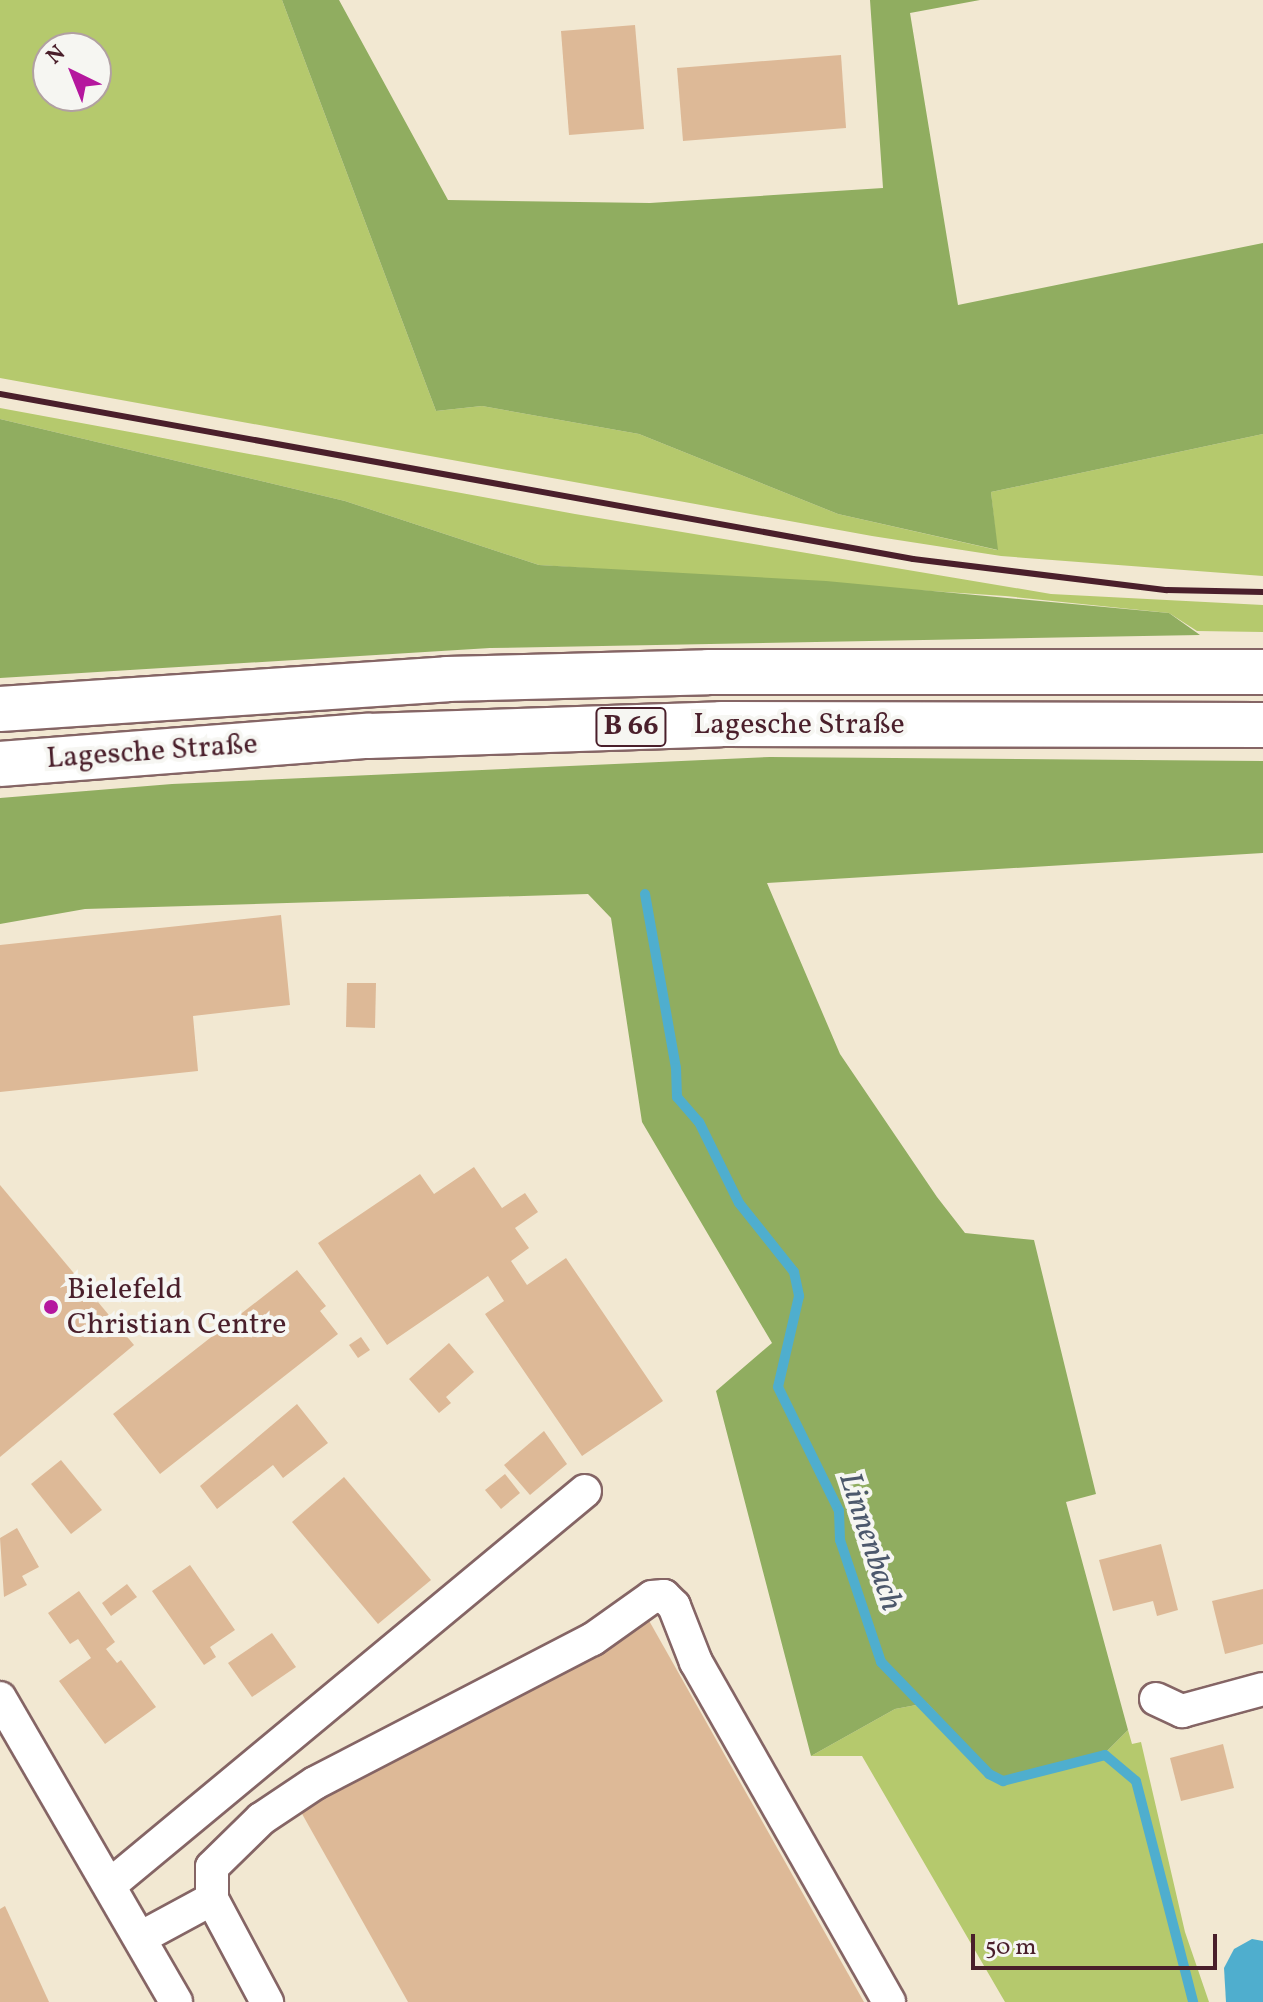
<!DOCTYPE html>
<html>
<head>
<meta charset="utf-8">
<style>
  body { margin:0 }
  #map { position:relative; width:1263px; height:2002px; overflow:hidden; background:#f2e8d2; font-family:Vollkorn,serif }
  div>[style] { position:absolute }
  .green>* { inset:0; background:#b5c96d }
  .forest>* { inset:0; background:#90ad60 }
  .water>* { inset:0; background:#4faece }
  .stream>* { height:10px; margin:-5px; padding:0 5px; transform-origin:5px; border-radius:5px; background:#4faece }
  .building>* { inset:0; background:#ddb997 }
  .roads { filter:drop-shadow(2px 0 #856565) drop-shadow(-2px 0 #856565) drop-shadow(0 2px #856565) drop-shadow(0 -2px #856565) }
  .minor>* { height:32px; margin:-16px; padding:0 16px; transform-origin:16px; border-radius:16px; background:#fff }
  .highway>* { height:44px; margin:-22px; padding:0 22px; transform-origin:22px; border-radius:22px; background:#fff }
  .rail>* { height:6px; margin:-3px; padding:0 3px; transform-origin:3px; border-radius:3px; background:#4a1f2b }
  .dots>* { width:22px; height:22px; translate:-50% -50%; box-sizing:border-box; border:4px solid #f6f6f2; border-radius:50% }
  span { translate:-50% -50%; white-space:nowrap; text-align:center; line-height:1.15; -webkit-text-stroke:8px #f6f6f2; paint-order:stroke }
  .shield-label span { padding:2px 6px; background:#f6f6f2; border:2px solid; border-radius:6px; -webkit-text-stroke-width:0 }
  .shield-label { font-size:28px; color:#4a1f2b; font-weight:700 }
  .street-label { font-size:30px; color:#4a1f2b }
  .poi-label { font-size:30px; color:#4a1f2b }
  .left { translate:0 -50%; text-align:left }
  .water-label { font-size:32px; color:#4c586c; font-style:italic }
  .north { position:absolute; left:32px; top:32px; width:80px; height:80px; box-sizing:border-box; background:#f6f6f2; border:2px solid #b1a0a2; border-radius:50%; rotate:317deg; font-size:22px; font-weight:700; line-height:32px; text-align:center; color:#4a1f2b }
  .north::after { content:''; display:block; margin:auto; width:28px; height:36px; background:#b5179e; clip-path:polygon(50% 0,100% 100%,50% 72%,0 100%) }
  .scale { position:absolute; left:971px; top:1934px; width:246px; height:36px; box-sizing:border-box; border:4px solid #4a1f2b; border-top:0; padding-left:10px; font-size:24px; line-height:28px; white-space:nowrap; color:#4a1f2b; -webkit-text-stroke:6px #f6f6f2; paint-order:stroke }
</style>
</head>
<body>
<div id="map">
  <div class="green">
    <i style="clip-path:polygon(evenodd,0 0,282px 0,436px 411px,482px 406px,639px 434px,838px 514px,997px 550px,991px 492px,1263px 434px,1263px 576px,1001px 556px,872px 536px,0 378px,0 0,48px 48px,96px 48px,96px 96px,48px 96px,48px 48px)"></i>
    <i style="clip-path:polygon(0 408px,575px 514px,1051px 594px,1263px 605px,1263px 632px,1197px 631px,1169px 613px,1005px 596px,539px 565px,345px 501px,0 419px)"></i>
    <i style="clip-path:polygon(927px 1703px,1001px 1782px,1106px 1752px,1128px 1730px,1132px 1744px,1141px 1742px,1185px 1932px,1209px 2002px,1005px 2002px,862px 1756px,811px 1756px,895px 1709px)"></i>
  </div>
  <div class="forest">
    <i style="clip-path:polygon(282px 0,339px 0,448px 200px,650px 203px,883px 188px,870px 0,980px 0,910px 13px,958px 305px,1263px 243px,1263px 434px,991px 492px,998px 550px,838px 514px,639px 434px,482px 406px,436px 411px)"></i>
    <i style="clip-path:polygon(0 419px,345px 501px,539px 565px,826px 581px,1169px 613px,1200px 635px,490px 648px,0 678px)"></i>
    <i style="clip-path:polygon(770px 757px,1263px 761px,1263px 853px,767px 883px,840px 1054px,937px 1197px,965px 1233px,1034px 1240px,1096px 1494px,1066px 1502px,1128px 1730px,1106px 1752px,1001px 1782px,927px 1703px,895px 1709px,811px 1756px,716px 1391px,772px 1343px,642px 1122px,611px 918px,588px 894px,85px 909px,0 924px,0 798px,172px 784px)"></i>
  </div>
  <div class="water">
    <i style="clip-path:polygon(1252px 1939px,1263px 1941px,1263px 2002px,1226px 2002px,1224px 1968px,1234px 1949px)"></i>
  </div>
  <div class="stream">
    <i style="left:645px;top:894px;width:177px;rotate:79.9deg"></i>
    <i style="left:676px;top:1068px;width:29px;rotate:88deg"></i>
    <i style="left:677px;top:1097px;width:33px;rotate:49deg"></i>
    <i style="left:699px;top:1122px;width:90px;rotate:63.7deg"></i>
    <i style="left:739px;top:1203px;width:88px;rotate:51.4deg"></i>
    <i style="left:794px;top:1272px;width:25px;rotate:78deg"></i>
    <i style="left:799px;top:1296px;width:93px;rotate:103deg"></i>
    <i style="left:778px;top:1387px;width:138px;rotate:63.8deg"></i>
    <i style="left:839px;top:1511px;width:29px;rotate:88deg"></i>
    <i style="left:840px;top:1540px;width:129px;rotate:71.4deg"></i>
    <i style="left:881px;top:1662px;width:156px;rotate:46deg"></i>
    <i style="left:989px;top:1774px;width:16px;rotate:27deg"></i>
    <i style="left:1003px;top:1781px;width:105px;rotate:-14.3deg"></i>
    <i style="left:1105px;top:1755px;width:40px;rotate:40deg"></i>
    <i style="left:1136px;top:1781px;width:228px;rotate:75.5deg"></i>
  </div>
  <div class="building">
    <i style="clip-path:polygon(635px 25px,644px 129px,569px 135px,561px 31px)"></i>
    <i style="clip-path:polygon(841px 55px,846px 128px,683px 141px,677px 68px)"></i>
    <i style="clip-path:polygon(281px 915px,290px 1005px,193px 1016px,198px 1071px,0 1092px,0 945px)"></i>
    <i style="clip-path:polygon(347px 983px,376px 983px,375px 1028px,346px 1027px)"></i>
    <i style="clip-path:polygon(474px 1167px,502px 1208px,525px 1193px,538px 1212px,515px 1228px,529px 1248px,511px 1261px,527px 1285px,566px 1258px,663px 1401px,582px 1456px,485px 1314px,504px 1301px,488px 1276px,387px 1345px,318px 1243px,420px 1174px,434px 1194px)"></i>
    <i style="clip-path:polygon(0 1185px,134px 1345px,0 1457px)"></i>
    <i style="clip-path:polygon(297px 1270px,326px 1306px,320px 1311px,338px 1334px,160px 1474px,113px 1414px)"></i>
    <i style="clip-path:polygon(361px 1337px,370px 1350px,358px 1358px,349px 1345px)"></i>
    <i style="clip-path:polygon(449px 1343px,474px 1372px,446px 1397px,451px 1403px,439px 1413px,409px 1379px)"></i>
    <i style="clip-path:polygon(297px 1404px,328px 1443px,283px 1478px,273px 1465px,217px 1509px,200px 1486px)"></i>
    <i style="clip-path:polygon(544px 1431px,567px 1464px,530px 1495px,504px 1465px)"></i>
    <i style="clip-path:polygon(61px 1460px,102px 1510px,71px 1534px,31px 1484px)"></i>
    <i style="clip-path:polygon(505px 1474px,520px 1493px,501px 1509px,485px 1490px)"></i>
    <i style="clip-path:polygon(344px 1477px,431px 1580px,378px 1624px,292px 1522px)"></i>
    <i style="clip-path:polygon(17px 1528px,39px 1567px,22px 1576px,27px 1585px,4px 1597px,0 1538px)"></i>
    <i style="clip-path:polygon(1161px 1544px,1178px 1610px,1157px 1616px,1153px 1601px,1113px 1611px,1099px 1560px)"></i>
    <i style="clip-path:polygon(190px 1565px,235px 1630px,210px 1647px,216px 1657px,204px 1665px,152px 1591px)"></i>
    <i style="clip-path:polygon(127px 1584px,137px 1597px,111px 1616px,102px 1603px)"></i>
    <i style="clip-path:polygon(1263px 1589px,1263px 1644px,1225px 1654px,1212px 1601px)"></i>
    <i style="clip-path:polygon(79px 1591px,115px 1642px,106px 1649px,117px 1663px,121px 1660px,156px 1707px,105px 1744px,59px 1681px,91px 1658px,78px 1639px,70px 1644px,48px 1613px)"></i>
    <i style="clip-path:polygon(647px 1617px,864px 2002px,408px 2002px,301px 1812px)"></i>
    <i style="clip-path:polygon(272px 1633px,296px 1667px,252px 1697px,228px 1663px)"></i>
    <i style="clip-path:polygon(1223px 1744px,1234px 1788px,1181px 1801px,1170px 1758px)"></i>
    <i style="clip-path:polygon(5px 1906px,49px 2002px,0 2002px,0 1909px)"></i>
  </div>
  <div class="roads">
    <div class="minor">
      <i style="left:0;top:1698px;width:351px;rotate:59.9deg"></i>
      <i style="left:1156px;top:1699px;width:29px;rotate:25deg"></i>
      <i style="left:1182px;top:1711px;width:84px;rotate:-15.2deg"></i>
      <i style="left:110px;top:1885px;width:617px;rotate:-39.67deg"></i>
      <i style="left:212px;top:1899px;width:32px;rotate:-90deg"></i>
      <i style="left:212px;top:1867px;width:69px;rotate:-44.4deg"></i>
      <i style="left:261px;top:1819px;width:65px;rotate:-33.7deg"></i>
      <i style="left:315px;top:1783px;width:313px;rotate:-27.4deg"></i>
      <i style="left:593px;top:1639px;width:72px;rotate:-35.4deg"></i>
      <i style="left:652px;top:1597px;width:12px;rotate:-5deg"></i>
      <i style="left:664px;top:1596px;width:14px;rotate:45deg"></i>
      <i style="left:674px;top:1606px;width:60px;rotate:68.6deg"></i>
      <i style="left:696px;top:1662px;width:391px;rotate:60.4deg"></i>
      <i style="left:140px;top:1938px;width:82px;rotate:-28.4deg"></i>
      <i style="left:212px;top:1899px;width:117px;rotate:61.9deg"></i>
    </div>
    <div class="highway">
      <i style="left:0;top:709px;width:448px;rotate:-3.8deg"></i>
      <i style="left:447px;top:679px;width:261px;rotate:-1.5deg"></i>
      <i style="left:708px;top:672px;width:555px"></i>
      <i style="left:0;top:764px;width:369px;rotate:-4.4deg"></i>
      <i style="left:368px;top:736px;width:353px;rotate:-1.9deg"></i>
      <i style="left:721px;top:724px;width:542px;rotate:0.11deg"></i>
    </div>
  </div>
  <div class="rail">
    <i style="left:0;top:394px;width:928px;rotate:10.24deg"></i>
    <i style="left:913px;top:559px;width:256px;rotate:7deg"></i>
    <i style="left:1167px;top:590px;width:96px;rotate:1.2deg"></i>
  </div>
  <div class="dots">
    <i style="left:51px;top:1307px;background:#b5179e"></i>
  </div>
  <div class="shield-label">
    <span style="left:631px;top:727px">B 66</span>
  </div>
  <div class="street-label">
    <span style="left:799px;top:725px">Lagesche Straße</span>
    <span style="left:152px;top:752px;rotate:-4deg">Lagesche Straße</span>
  </div>
  <div class="poi-label">
    <span class="left" style="left:67px;top:1307px">Bielefeld<br>Christian Centre</span>
  </div>
  <div class="water-label">
    <span style="left:869px;top:1542px;rotate:72deg">Linnenbach</span>
  </div>
  <div class="north">N</div>
  <div class="scale">50 m</div>
</div>
</body>
</html>
